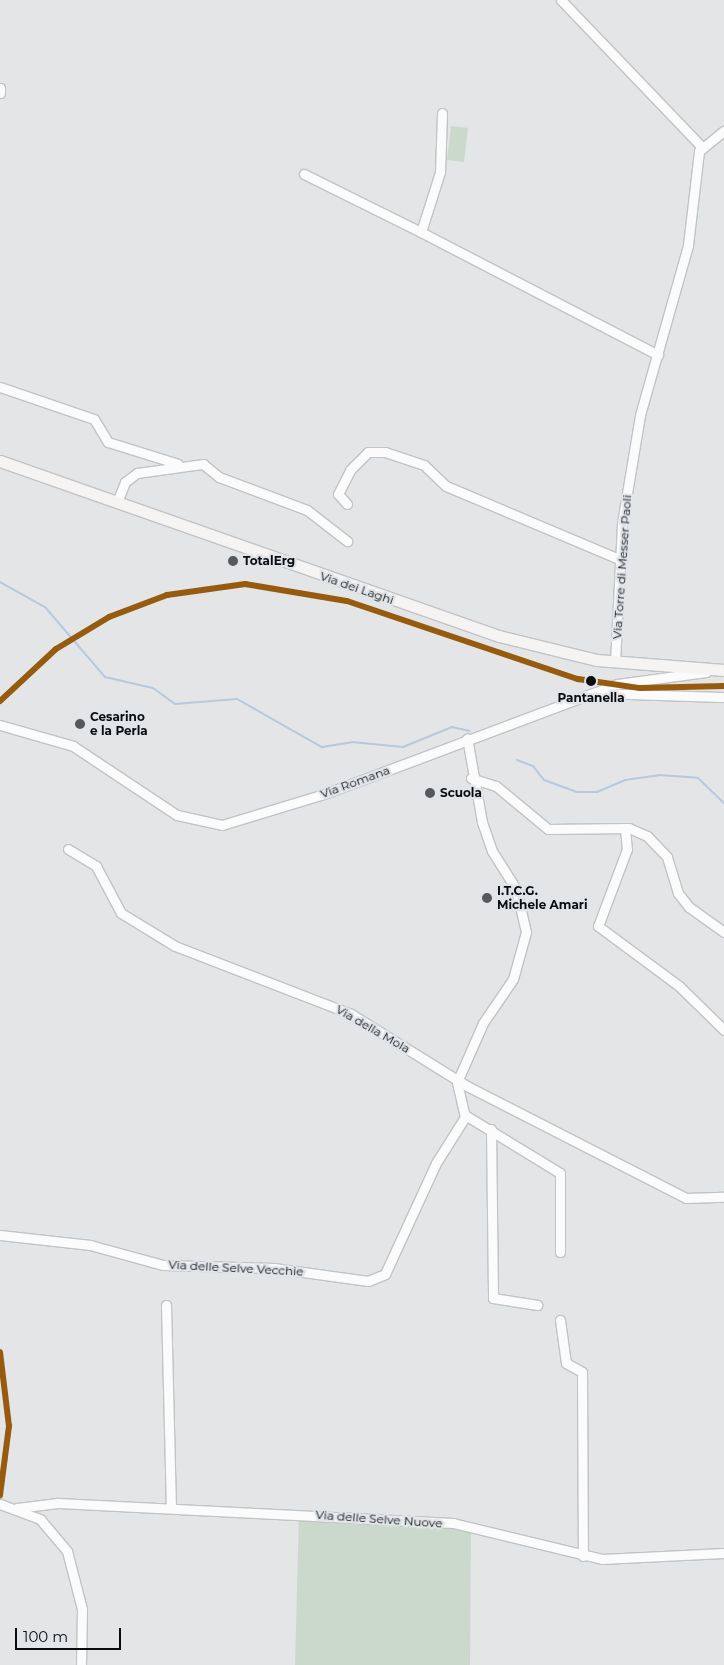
<!DOCTYPE html>
<html>
<head>
<meta charset="utf-8">
<style>
  body { margin:0 }
  #map { position:relative; width:724px; height:1665px; overflow:hidden; background:#e3e5e7; font-family:Montserrat,sans-serif }
  div>[style] { position:absolute }
  .green>* { inset:0; background:#cbd9cd }
  .stream>* { height:2px; margin:-1px; padding:0 1px; transform-origin:1px; border-radius:1px; background:#b8c8df }
  .roads { filter:drop-shadow(1px 0 #c1c3c5) drop-shadow(-1px 0 #c1c3c5) drop-shadow(0 1px #c1c3c5) drop-shadow(0 -1px #c1c3c5) }
  .street>* { height:9px; margin:-4.5px; padding:0 4.5px; transform-origin:4.5px; border-radius:4.5px; background:#fbfbfb }
  .secondary>* { height:11px; margin:-5.5px; padding:0 5.5px; transform-origin:5.5px; border-radius:5.5px; background:#f6f3f3 }
  .rail-1>* { height:6px; margin:-3px; padding:0 3px; transform-origin:3px; border-radius:3px; background:#965b0e }
  .dots>* { width:14px; height:14px; translate:-50% -50%; box-sizing:border-box; border:2px solid #e1e5e9; border-radius:50% }
  span { translate:-50% -50%; white-space:nowrap; text-align:center; line-height:1.15; -webkit-text-stroke:4.5px #e1e5e9; paint-order:stroke }
  .poi-label { font-size:12px; color:#0b0c0d; font-weight:700 }
  .left { translate:0 -50%; text-align:left }
  .street-label { font-size:12px; color:#0b0c0d }
  .stop-label { font-size:12px; color:#0b0c0d; font-weight:700 }
  .scale { position:absolute; left:15px; top:1628px; width:106px; height:22px; box-sizing:border-box; border:2px solid #0b0c0d; border-top:0; padding-left:6px; font-size:15px; line-height:18px; white-space:nowrap; color:#0b0c0d; -webkit-text-stroke:4px #e1e5e9; paint-order:stroke }
</style>
</head>
<body>
<div id="map">
  <div class="green">
    <i style="clip-path:polygon(451px 126px,468px 128px,464px 162px,447px 160px)"></i>
    <i style="clip-path:polygon(299px 1513px,471px 1525px,470px 1665px,295px 1665px)"></i>
  </div>
  <div class="stream">
    <i style="left:0;top:582px;width:51px;rotate:29.1deg"></i>
    <i style="left:45px;top:607px;width:92px;rotate:49.4deg"></i>
    <i style="left:105px;top:677px;width:49px;rotate:12.9deg"></i>
    <i style="left:153px;top:688px;width:27px;rotate:36deg"></i>
    <i style="left:175px;top:704px;width:62px;rotate:-4.6deg"></i>
    <i style="left:237px;top:699px;width:98px;rotate:29.5deg"></i>
    <i style="left:322px;top:747px;width:30px;rotate:-9deg"></i>
    <i style="left:352px;top:742px;width:51px;rotate:5.6deg"></i>
    <i style="left:403px;top:747px;width:53px;rotate:-22.2deg"></i>
    <i style="left:452px;top:727px;width:18px;rotate:13deg"></i>
    <i style="left:517px;top:760px;width:17px;rotate:21deg"></i>
    <i style="left:533px;top:766px;width:18px;rotate:52deg"></i>
    <i style="left:544px;top:780px;width:35px;rotate:20deg"></i>
    <i style="left:577px;top:792px;width:20px"></i>
    <i style="left:597px;top:792px;width:30px;rotate:-23deg"></i>
    <i style="left:625px;top:780px;width:34px;rotate:-8deg"></i>
    <i style="left:659px;top:775px;width:39px;rotate:4deg"></i>
    <i style="left:698px;top:778px;width:36px;rotate:44deg"></i>
  </div>
  <div class="roads">
    <div class="street">
      <i style="left:561px;top:0;width:202px;rotate:46.2deg"></i>
      <i style="left:0;top:88px;width:5px;rotate:90deg"></i>
      <i style="left:442px;top:113px;width:59px;rotate:91.9deg"></i>
      <i style="left:440px;top:172px;width:63px;rotate:107.6deg"></i>
      <i style="left:421px;top:232px;width:267px;rotate:27.4deg"></i>
      <i style="left:304px;top:174px;width:131px;rotate:26.4deg"></i>
      <i style="left:0;top:387px;width:99px;rotate:18.8deg"></i>
      <i style="left:94px;top:419px;width:27px;rotate:59deg"></i>
      <i style="left:108px;top:442px;width:73px;rotate:17.4deg"></i>
      <i style="left:117px;top:502px;width:22px;rotate:-68deg"></i>
      <i style="left:125px;top:482px;width:15px;rotate:-37deg"></i>
      <i style="left:137px;top:473px;width:67px;rotate:-7.8deg"></i>
      <i style="left:203px;top:464px;width:21px;rotate:39deg"></i>
      <i style="left:219px;top:477px;width:94px;rotate:20.6deg"></i>
      <i style="left:307px;top:510px;width:51px;rotate:37.8deg"></i>
      <i style="left:347px;top:504px;width:13px;rotate:-132deg"></i>
      <i style="left:338px;top:494px;width:27px;rotate:-63deg"></i>
      <i style="left:350px;top:470px;width:25px;rotate:-45deg"></i>
      <i style="left:368px;top:452px;width:17px"></i>
      <i style="left:385px;top:452px;width:41px;rotate:18.4deg"></i>
      <i style="left:424px;top:465px;width:30px;rotate:44deg"></i>
      <i style="left:446px;top:486px;width:190px;rotate:22.9deg"></i>
      <i style="left:615px;top:662px;width:139px;rotate:-87.1deg"></i>
      <i style="left:622px;top:523px;width:109px;rotate:-80.5deg"></i>
      <i style="left:640px;top:415px;width:177px;rotate:-74.2deg"></i>
      <i style="left:688px;top:245px;width:95px;rotate:-83.3deg"></i>
      <i style="left:699px;top:151px;width:32px;rotate:-39deg"></i>
      <i style="left:595px;top:693px;width:129px;rotate:1.8deg"></i>
      <i style="left:0;top:725px;width:76px;rotate:16deg"></i>
      <i style="left:73px;top:746px;width:125px;rotate:33.6deg"></i>
      <i style="left:177px;top:815px;width:46px;rotate:12.5deg"></i>
      <i style="left:222px;top:825px;width:110px;rotate:-16.9deg"></i>
      <i style="left:327px;top:793px;width:310px;rotate:-20.6deg"></i>
      <i style="left:617px;top:684px;width:90px;rotate:-7.7deg"></i>
      <i style="left:471px;top:778px;width:26px;rotate:18deg"></i>
      <i style="left:496px;top:786px;width:67px;rotate:39.6deg"></i>
      <i style="left:548px;top:829px;width:81px;rotate:-0.7deg"></i>
      <i style="left:629px;top:828px;width:20px;rotate:24deg"></i>
      <i style="left:647px;top:836px;width:29px;rotate:46deg"></i>
      <i style="left:667px;top:857px;width:38px;rotate:73deg"></i>
      <i style="left:678px;top:893px;width:18px;rotate:52deg"></i>
      <i style="left:689px;top:907px;width:43px;rotate:35.5deg"></i>
      <i style="left:625px;top:828px;width:21px;rotate:85deg"></i>
      <i style="left:627px;top:849px;width:82px;rotate:110.6deg"></i>
      <i style="left:598px;top:926px;width:101px;rotate:36.5deg"></i>
      <i style="left:679px;top:986px;width:63px;rotate:44.4deg"></i>
      <i style="left:68px;top:849px;width:33px;rotate:31deg"></i>
      <i style="left:96px;top:866px;width:53px;rotate:62deg"></i>
      <i style="left:121px;top:913px;width:63px;rotate:31.4deg"></i>
      <i style="left:175px;top:946px;width:189px;rotate:21.1deg"></i>
      <i style="left:351px;top:1014px;width:137px;rotate:31.8deg"></i>
      <i style="left:467px;top:1086px;width:246px;rotate:27.1deg"></i>
      <i style="left:686px;top:1198px;width:38px;rotate:-2deg"></i>
      <i style="left:465px;top:1115px;width:111px;rotate:31.4deg"></i>
      <i style="left:560px;top:1173px;width:79px;rotate:90deg"></i>
      <i style="left:491px;top:1129px;width:169px;rotate:89.3deg"></i>
      <i style="left:493px;top:1298px;width:45px;rotate:9deg"></i>
      <i style="left:0;top:1235px;width:91px;rotate:6.3deg"></i>
      <i style="left:90px;top:1245px;width:76px;rotate:15.3deg"></i>
      <i style="left:163px;top:1265px;width:111px;rotate:1.5deg"></i>
      <i style="left:274px;top:1268px;width:95px;rotate:7.9deg"></i>
      <i style="left:368px;top:1281px;width:18px;rotate:-22deg"></i>
      <i style="left:385px;top:1274px;width:122px;rotate:-65.3deg"></i>
      <i style="left:436px;top:1163px;width:54px;rotate:-57.8deg"></i>
      <i style="left:465px;top:1117px;width:36px;rotate:-103deg"></i>
      <i style="left:457px;top:1082px;width:64px;rotate:-66.2deg"></i>
      <i style="left:483px;top:1023px;width:53px;rotate:-55.7deg"></i>
      <i style="left:513px;top:979px;width:49px;rotate:-74.5deg"></i>
      <i style="left:526px;top:932px;width:44px;rotate:-103.1deg"></i>
      <i style="left:516px;top:889px;width:45px;rotate:-122.3deg"></i>
      <i style="left:492px;top:851px;width:31px;rotate:-109deg"></i>
      <i style="left:482px;top:822px;width:85px;rotate:-100.1deg"></i>
      <i style="left:166px;top:1305px;width:202px;rotate:88.6deg"></i>
      <i style="left:560px;top:1320px;width:43px;rotate:82.1deg"></i>
      <i style="left:566px;top:1363px;width:18px;rotate:29deg"></i>
      <i style="left:582px;top:1372px;width:184px;rotate:89.7deg"></i>
      <i style="left:0;top:1504px;width:43px;rotate:20.6deg"></i>
      <i style="left:40px;top:1519px;width:42px;rotate:49.8deg"></i>
      <i style="left:67px;top:1551px;width:60px;rotate:75.5deg"></i>
      <i style="left:82px;top:1609px;width:56px;rotate:91deg"></i>
      <i style="left:17px;top:1508px;width:41px;rotate:-7deg"></i>
      <i style="left:58px;top:1503px;width:396px;rotate:2.9deg"></i>
      <i style="left:453px;top:1523px;width:153px;rotate:13.6deg"></i>
      <i style="left:602px;top:1559px;width:122px;rotate:-2.8deg"></i>
    </div>
    <div class="secondary">
      <i style="left:0;top:461px;width:529px;rotate:19.33deg"></i>
      <i style="left:499px;top:636px;width:101px;rotate:13.8deg"></i>
      <i style="left:597px;top:660px;width:127px;rotate:4.5deg"></i>
    </div>
  </div>
  <div class="rail-1">
    <i style="left:0;top:701px;width:76px;rotate:-42.9deg"></i>
    <i style="left:56px;top:649px;width:62px;rotate:-31.1deg"></i>
    <i style="left:109px;top:617px;width:62px;rotate:-20.8deg"></i>
    <i style="left:167px;top:595px;width:79px;rotate:-8deg"></i>
    <i style="left:245px;top:584px;width:103px;rotate:9.5deg"></i>
    <i style="left:347px;top:601px;width:244px;rotate:18.7deg"></i>
    <i style="left:578px;top:679px;width:63px;rotate:8.3deg"></i>
    <i style="left:640px;top:688px;width:84px;rotate:-1.4deg"></i>
    <i style="left:0;top:1352px;width:75px;rotate:83.1deg"></i>
    <i style="left:9px;top:1426px;width:70px;rotate:97.4deg"></i>
  </div>
  <div class="dots">
    <i style="left:233px;top:561px;background:#575859"></i>
    <i style="left:591px;top:681px;background:#0b0c0d"></i>
    <i style="left:80px;top:724px;background:#575859"></i>
    <i style="left:430px;top:793px;background:#575859"></i>
    <i style="left:487px;top:898px;background:#575859"></i>
  </div>
  <div class="poi-label">
    <span class="left" style="left:243px;top:561px">TotalErg</span>
    <span class="left" style="left:90px;top:724px">Cesarino<br>e la Perla</span>
    <span class="left" style="left:440px;top:793px">Scuola</span>
    <span class="left" style="left:497px;top:898px">I.T.C.G.<br>Michele Amari</span>
  </div>
  <div class="street-label">
    <span style="left:622px;top:567px;rotate:-86deg">Via Torre di Messer Paoli</span>
    <span style="left:357px;top:588px;rotate:19deg">Via dei Laghi</span>
    <span style="left:355px;top:782px;rotate:-20deg">Via Romana</span>
    <span style="left:373px;top:1029px;rotate:30deg">Via della Mola</span>
    <span style="left:236px;top:1268px;rotate:3deg">Via delle Selve Vecchie</span>
    <span style="left:379px;top:1519px;rotate:4deg">Via delle Selve Nuove</span>
  </div>
  <div class="stop-label">
    <span style="left:591px;top:698px">Pantanella</span>
  </div>
  <div class="scale">100 m</div>
</div>
</body>
</html>
